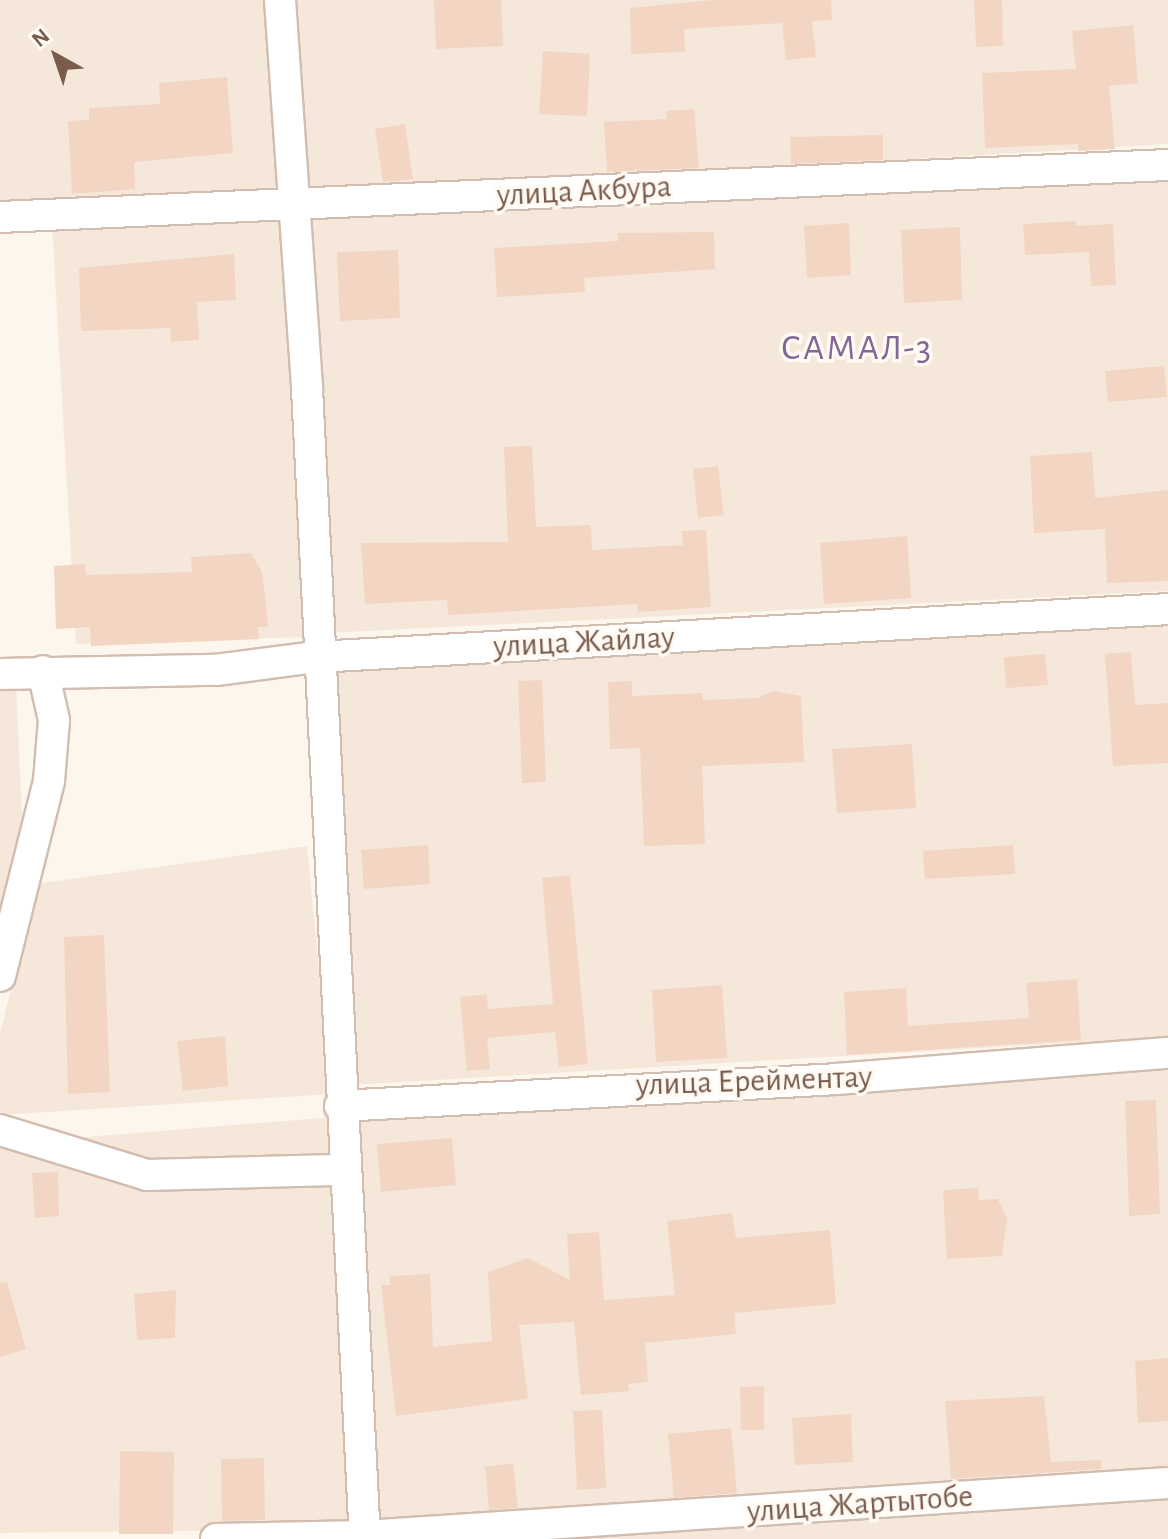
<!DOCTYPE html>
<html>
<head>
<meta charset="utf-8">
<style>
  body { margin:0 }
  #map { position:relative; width:1168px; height:1539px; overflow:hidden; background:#fdf6ec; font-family:"Alegreya Sans",sans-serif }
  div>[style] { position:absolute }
  .residential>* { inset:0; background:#f5e8da }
  .building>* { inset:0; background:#f3d5c3 }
  .roads { filter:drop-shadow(2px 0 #d1beb0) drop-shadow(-2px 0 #d1beb0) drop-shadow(0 2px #d1beb0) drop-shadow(0 -2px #d1beb0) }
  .minor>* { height:30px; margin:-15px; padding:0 15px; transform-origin:15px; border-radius:15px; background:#fff }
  span { translate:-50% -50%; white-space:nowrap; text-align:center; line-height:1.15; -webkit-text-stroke:7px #fffaf3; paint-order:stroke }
  .street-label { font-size:32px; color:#7a5c4d }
  .quarter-label { font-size:36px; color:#846695; letter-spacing:2px }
  .north { position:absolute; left:16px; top:16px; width:80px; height:80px; -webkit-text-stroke:6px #fffaf3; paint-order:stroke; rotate:320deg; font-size:22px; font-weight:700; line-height:32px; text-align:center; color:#7a5c4d }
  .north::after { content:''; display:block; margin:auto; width:28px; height:36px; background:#7a5c4d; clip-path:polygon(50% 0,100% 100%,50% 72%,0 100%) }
</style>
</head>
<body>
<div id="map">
  <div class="residential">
    <i style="clip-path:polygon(0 0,277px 0,285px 194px,0 206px)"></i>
    <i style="clip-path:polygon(296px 0,1168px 0,1168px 144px,306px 195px)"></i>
    <i style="clip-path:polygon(1168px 165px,1168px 591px,327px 633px,308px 213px)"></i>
    <i style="clip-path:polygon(288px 213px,307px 637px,76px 644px,52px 225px)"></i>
    <i style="clip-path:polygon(1168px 612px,1168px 1037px,351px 1085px,327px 656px)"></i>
    <i style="clip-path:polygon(16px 681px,23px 839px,0 940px,0 682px)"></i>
    <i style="clip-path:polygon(307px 846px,331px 1094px,0 1115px,0 1034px,36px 884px)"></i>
    <i style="clip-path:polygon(1168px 1054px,1168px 1476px,375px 1527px,350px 1107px)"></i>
    <i style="clip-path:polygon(334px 1117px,355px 1529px,0 1533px,0 1144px)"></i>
    <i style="clip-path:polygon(1168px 1491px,1168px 1539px,555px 1539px)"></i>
  </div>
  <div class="building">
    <i style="clip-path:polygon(434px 0,501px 0,503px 46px,436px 49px)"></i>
    <i style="clip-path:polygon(713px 0,831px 0,832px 20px,812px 21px,816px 57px,786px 60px,782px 23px,684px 29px,685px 52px,631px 54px,630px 8px)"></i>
    <i style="clip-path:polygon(974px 0,1002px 0,1003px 46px,976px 47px)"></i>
    <i style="clip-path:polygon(1133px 25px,1138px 83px,1109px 86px,1115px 149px,1078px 151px,1078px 144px,985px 148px,982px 73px,1076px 69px,1072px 31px)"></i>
    <i style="clip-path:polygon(543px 51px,590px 54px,587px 116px,539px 114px)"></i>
    <i style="clip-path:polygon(227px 77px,233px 153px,134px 162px,135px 189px,72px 194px,68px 121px,89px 120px,89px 108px,160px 104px,159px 83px)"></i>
    <i style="clip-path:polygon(694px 109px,699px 168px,607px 172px,604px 122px,667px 119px,666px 111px)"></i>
    <i style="clip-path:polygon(405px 124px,413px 179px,383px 182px,375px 129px)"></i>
    <i style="clip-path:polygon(883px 135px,883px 160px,791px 164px,790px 137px)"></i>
    <i style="clip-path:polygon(1075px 221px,1076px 226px,1113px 224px,1116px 285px,1091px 286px,1089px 252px,1025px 255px,1023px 224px)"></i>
    <i style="clip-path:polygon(849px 223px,851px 275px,807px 278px,804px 226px)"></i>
    <i style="clip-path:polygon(960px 227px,962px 300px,904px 303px,901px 230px)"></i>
    <i style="clip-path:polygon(714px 232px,715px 269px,584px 278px,585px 292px,497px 297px,494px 248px,618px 241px,618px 233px)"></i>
    <i style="clip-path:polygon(398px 250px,400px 318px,340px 321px,337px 252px)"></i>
    <i style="clip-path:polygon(234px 254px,236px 300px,197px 302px,199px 340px,171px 342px,170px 328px,81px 331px,79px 268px)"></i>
    <i style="clip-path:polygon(1164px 366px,1167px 397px,1108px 402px,1105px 371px)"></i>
    <i style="clip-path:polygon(532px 446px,536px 527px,591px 525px,592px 550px,683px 545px,682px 531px,706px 530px,711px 607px,638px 612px,637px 604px,448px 615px,447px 600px,365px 604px,361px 543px,508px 542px,504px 447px)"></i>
    <i style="clip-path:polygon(1092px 452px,1095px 498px,1168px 490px,1168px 581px,1107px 583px,1105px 529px,1034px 533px,1030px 456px)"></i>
    <i style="clip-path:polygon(718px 466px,724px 515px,698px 518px,693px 469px)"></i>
    <i style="clip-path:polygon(907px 536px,911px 598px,824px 604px,820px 543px)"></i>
    <i style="clip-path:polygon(251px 553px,262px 572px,266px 602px,268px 627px,258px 627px,259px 639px,91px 646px,90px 627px,56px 629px,54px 566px,85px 564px,86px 575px,192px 572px,191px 557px)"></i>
    <i style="clip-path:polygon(1131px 652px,1135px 705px,1168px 703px,1168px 763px,1113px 766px,1105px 654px)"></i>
    <i style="clip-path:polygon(1045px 654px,1048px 685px,1006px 688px,1004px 657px)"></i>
    <i style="clip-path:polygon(542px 680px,546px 782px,522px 783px,518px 681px)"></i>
    <i style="clip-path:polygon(632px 681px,632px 696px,703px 693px,703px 700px,757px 698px,773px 691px,801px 696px,804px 762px,702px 766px,705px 844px,644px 846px,640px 748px,610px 749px,608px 682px)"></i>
    <i style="clip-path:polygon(912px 744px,916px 808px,837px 813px,832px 749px)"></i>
    <i style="clip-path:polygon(428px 845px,430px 884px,364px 889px,361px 850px)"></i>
    <i style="clip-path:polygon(1013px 845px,1015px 874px,925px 879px,923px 851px)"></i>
    <i style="clip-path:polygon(570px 875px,588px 1064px,559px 1067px,555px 1032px,487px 1038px,490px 1069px,467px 1071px,460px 997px,487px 994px,488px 1009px,553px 1004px,542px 878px)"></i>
    <i style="clip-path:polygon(104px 935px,110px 1092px,68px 1094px,64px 937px)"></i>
    <i style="clip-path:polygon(1077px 979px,1081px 1040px,847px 1055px,844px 992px,906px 988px,908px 1026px,1029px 1018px,1026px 983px)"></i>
    <i style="clip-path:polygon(722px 985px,727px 1058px,656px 1062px,652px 990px)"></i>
    <i style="clip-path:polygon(225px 1036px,228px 1086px,183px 1091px,177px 1041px)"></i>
    <i style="clip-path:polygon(1156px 1100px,1160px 1214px,1129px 1216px,1125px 1101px)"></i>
    <i style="clip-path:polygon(452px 1138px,456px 1185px,381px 1192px,377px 1144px)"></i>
    <i style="clip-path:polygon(58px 1172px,59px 1216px,35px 1218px,32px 1173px)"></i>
    <i style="clip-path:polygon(978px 1188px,979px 1200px,998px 1199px,1007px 1219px,1002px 1256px,947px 1259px,943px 1190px)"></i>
    <i style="clip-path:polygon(732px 1213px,736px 1238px,830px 1230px,836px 1304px,734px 1313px,736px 1334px,645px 1343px,648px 1382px,628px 1384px,629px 1391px,581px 1395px,574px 1322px,519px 1325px,528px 1399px,396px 1416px,381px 1285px,390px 1285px,390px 1276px,430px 1274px,433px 1347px,492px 1341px,488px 1272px,528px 1258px,570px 1280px,567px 1234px,599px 1232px,604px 1300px,675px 1295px,667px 1221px)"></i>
    <i style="clip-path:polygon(7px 1282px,26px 1349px,0 1357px,0 1283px)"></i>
    <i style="clip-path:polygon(176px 1290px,175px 1338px,137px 1340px,134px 1294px)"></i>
    <i style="clip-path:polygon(1168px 1358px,1168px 1421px,1138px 1423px,1135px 1361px)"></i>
    <i style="clip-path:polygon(764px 1386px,764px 1430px,741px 1430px,740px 1387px)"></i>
    <i style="clip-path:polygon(1044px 1396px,1051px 1462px,1101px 1460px,1101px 1469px,951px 1479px,945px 1401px)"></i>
    <i style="clip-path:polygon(602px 1410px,606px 1488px,577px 1490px,573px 1411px)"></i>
    <i style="clip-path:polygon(851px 1414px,853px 1462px,795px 1465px,792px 1418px)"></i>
    <i style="clip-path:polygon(731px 1428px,737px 1493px,674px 1498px,668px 1434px)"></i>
    <i style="clip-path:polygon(120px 1451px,174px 1452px,173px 1534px,119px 1534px)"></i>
    <i style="clip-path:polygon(264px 1458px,265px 1520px,222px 1521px,221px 1459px)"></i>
    <i style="clip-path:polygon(513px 1463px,518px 1508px,489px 1510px,485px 1467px)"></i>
  </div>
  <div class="roads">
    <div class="minor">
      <i style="left:280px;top:0;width:389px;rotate:86deg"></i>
      <i style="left:307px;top:388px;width:1152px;rotate:87.12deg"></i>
      <i style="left:0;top:217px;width:1169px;rotate:-2.55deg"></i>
      <i style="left:0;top:674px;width:216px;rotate:-1.1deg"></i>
      <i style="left:216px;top:670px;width:101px;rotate:-7.4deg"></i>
      <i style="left:316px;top:657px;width:853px;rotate:-3.22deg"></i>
      <i style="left:0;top:976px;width:201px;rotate:-75.9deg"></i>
      <i style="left:49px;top:781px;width:61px;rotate:-85.3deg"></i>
      <i style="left:54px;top:720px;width:50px;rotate:-102.7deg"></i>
      <i style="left:340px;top:1106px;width:496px;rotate:-3.1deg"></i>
      <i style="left:835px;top:1079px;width:334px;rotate:-4.5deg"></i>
      <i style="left:0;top:1130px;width:154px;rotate:17deg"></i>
      <i style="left:147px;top:1175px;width:197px;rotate:-1.5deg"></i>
      <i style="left:216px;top:1539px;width:149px;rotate:-1.2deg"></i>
      <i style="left:365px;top:1536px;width:805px;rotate:-3.78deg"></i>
    </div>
  </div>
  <div class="street-label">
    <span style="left:584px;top:191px;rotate:-3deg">улица Акбура</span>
    <span style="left:584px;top:642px;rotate:-3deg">улица Жайлау</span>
    <span style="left:754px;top:1081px;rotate:-2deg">улица Ерейментау</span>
    <span style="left:860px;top:1504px;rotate:-4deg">улица Жартытобе</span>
  </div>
  <div class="quarter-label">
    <span style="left:857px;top:349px">САМАЛ-3</span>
  </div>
  <div class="north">N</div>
</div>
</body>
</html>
